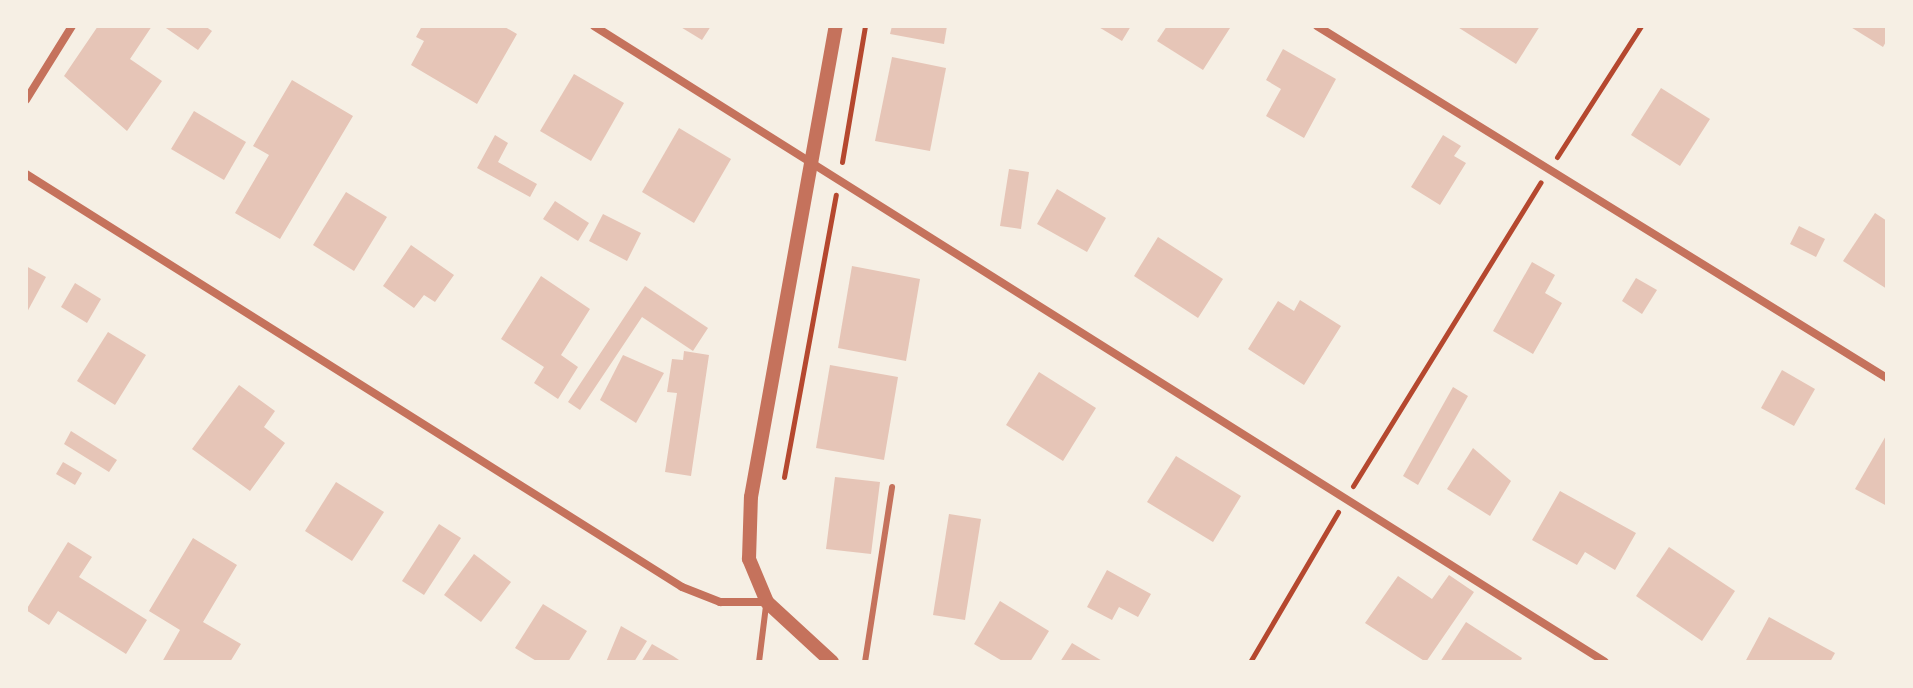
<!DOCTYPE html>
<html>
<head>
<meta charset="utf-8">
<style>
  body { margin:0 }
  #map { position:relative; width:1913px; height:688px; overflow:hidden; background:#f6efe4; font-family:Inter,sans-serif }
  div>[style] { position:absolute }
  .building>* { inset:0; background:#e6c5b7 }
  .path>* { height:5px; margin:-2.5px; padding:0 2.5px; transform-origin:2.5px; border-radius:2.5px; background:#b5482f }
  .service>* { height:6px; margin:-3px; padding:0 3px; transform-origin:3px; border-radius:3px; background:#c5725c }
  .minor>* { height:8px; margin:-4px; padding:0 4px; transform-origin:4px; border-radius:4px; background:#c5725c }
  .tertiary>* { height:14px; margin:-7px; padding:0 7px; transform-origin:7px; border-radius:7px; background:#c5725c }
  span { translate:-50% -50%; white-space:nowrap; text-align:center; line-height:1.15; -webkit-text-stroke:8px #f6efe4; paint-order:stroke }
  .frame { position:absolute; inset:0; border:28px solid #f6efe4; pointer-events:none }
</style>
</head>
<body>
<div id="map">
  <div class="building">
    <i style="clip-path:polygon(98px 26px,152px 26px,130px 59px,162px 81px,127px 131px,64px 76px)"></i>
    <i style="clip-path:polygon(163px 26px,205px 26px,212px 31px,198px 50px)"></i>
    <i style="clip-path:polygon(422px 26px,503px 26px,517px 34px,477px 104px,411px 65px,424px 41px,416px 37px)"></i>
    <i style="clip-path:polygon(679px 26px,711px 26px,702px 40px)"></i>
    <i style="clip-path:polygon(892px 26px,947px 26px,944px 44px,890px 34px)"></i>
    <i style="clip-path:polygon(1097px 26px,1131px 26px,1122px 41px)"></i>
    <i style="clip-path:polygon(1167px 26px,1226px 26px,1230px 28px,1203px 70px,1157px 41px)"></i>
    <i style="clip-path:polygon(1456px 26px,1540px 26px,1516px 64px)"></i>
    <i style="clip-path:polygon(1849px 26px,1887px 26px,1887px 40px,1883px 47px)"></i>
    <i style="clip-path:polygon(1283px 49px,1336px 79px,1304px 138px,1266px 116px,1281px 89px,1266px 80px)"></i>
    <i style="clip-path:polygon(892px 57px,946px 68px,930px 151px,875px 141px)"></i>
    <i style="clip-path:polygon(574px 74px,624px 103px,591px 161px,540px 131px)"></i>
    <i style="clip-path:polygon(292px 80px,353px 116px,280px 239px,235px 213px,269px 155px,253px 146px)"></i>
    <i style="clip-path:polygon(1661px 88px,1710px 119px,1680px 166px,1631px 135px)"></i>
    <i style="clip-path:polygon(194px 111px,246px 142px,224px 180px,171px 149px)"></i>
    <i style="clip-path:polygon(679px 128px,731px 159px,694px 223px,642px 192px)"></i>
    <i style="clip-path:polygon(495px 135px,508px 143px,498px 162px,537px 184px,530px 197px,477px 168px)"></i>
    <i style="clip-path:polygon(1443px 135px,1461px 146px,1454px 156px,1466px 163px,1440px 205px,1411px 187px)"></i>
    <i style="clip-path:polygon(1009px 169px,1029px 172px,1021px 229px,1000px 226px)"></i>
    <i style="clip-path:polygon(1057px 189px,1106px 218px,1087px 252px,1037px 224px)"></i>
    <i style="clip-path:polygon(346px 192px,387px 217px,354px 271px,313px 245px)"></i>
    <i style="clip-path:polygon(555px 201px,589px 223px,578px 241px,543px 219px)"></i>
    <i style="clip-path:polygon(1875px 213px,1887px 221px,1887px 289px,1843px 261px)"></i>
    <i style="clip-path:polygon(603px 214px,641px 233px,627px 261px,589px 241px)"></i>
    <i style="clip-path:polygon(1799px 226px,1825px 239px,1816px 257px,1790px 244px)"></i>
    <i style="clip-path:polygon(1158px 237px,1223px 279px,1198px 318px,1134px 276px)"></i>
    <i style="clip-path:polygon(411px 245px,454px 275px,435px 302px,424px 295px,414px 308px,383px 286px)"></i>
    <i style="clip-path:polygon(1532px 262px,1555px 275px,1545px 293px,1562px 303px,1533px 354px,1493px 331px)"></i>
    <i style="clip-path:polygon(26px 266px,46px 277px,26px 314px)"></i>
    <i style="clip-path:polygon(852px 266px,920px 279px,906px 361px,838px 348px)"></i>
    <i style="clip-path:polygon(541px 276px,590px 309px,561px 355px,578px 367px,558px 399px,534px 383px,544px 367px,501px 339px)"></i>
    <i style="clip-path:polygon(1636px 278px,1657px 290px,1642px 314px,1622px 301px)"></i>
    <i style="clip-path:polygon(75px 283px,101px 299px,87px 323px,61px 307px)"></i>
    <i style="clip-path:polygon(645px 286px,708px 328px,693px 351px,642px 317px,580px 410px,568px 402px)"></i>
    <i style="clip-path:polygon(1300px 300px,1341px 326px,1304px 385px,1248px 349px,1278px 301px,1294px 311px)"></i>
    <i style="clip-path:polygon(108px 332px,146px 355px,115px 405px,77px 381px)"></i>
    <i style="clip-path:polygon(684px 351px,709px 355px,691px 476px,665px 472px,677px 393px,667px 392px,672px 359px,683px 360px)"></i>
    <i style="clip-path:polygon(623px 355px,664px 373px,636px 423px,600px 400px)"></i>
    <i style="clip-path:polygon(830px 365px,898px 377px,884px 460px,816px 448px)"></i>
    <i style="clip-path:polygon(1782px 370px,1815px 389px,1794px 426px,1761px 408px)"></i>
    <i style="clip-path:polygon(1039px 372px,1096px 408px,1063px 461px,1006px 425px)"></i>
    <i style="clip-path:polygon(239px 385px,275px 411px,264px 427px,285px 443px,250px 491px,192px 449px)"></i>
    <i style="clip-path:polygon(1453px 387px,1468px 396px,1418px 485px,1403px 476px)"></i>
    <i style="clip-path:polygon(71px 431px,117px 460px,109px 472px,64px 444px)"></i>
    <i style="clip-path:polygon(1887px 434px,1887px 506px,1855px 489px)"></i>
    <i style="clip-path:polygon(1473px 448px,1511px 481px,1490px 516px,1447px 489px)"></i>
    <i style="clip-path:polygon(1176px 456px,1241px 496px,1213px 542px,1147px 502px)"></i>
    <i style="clip-path:polygon(63px 462px,82px 473px,75px 485px,56px 474px)"></i>
    <i style="clip-path:polygon(835px 477px,880px 482px,871px 554px,826px 549px)"></i>
    <i style="clip-path:polygon(336px 482px,384px 512px,352px 561px,305px 531px)"></i>
    <i style="clip-path:polygon(1560px 491px,1636px 533px,1615px 570px,1585px 552px,1577px 565px,1532px 540px)"></i>
    <i style="clip-path:polygon(949px 514px,981px 519px,965px 620px,933px 615px)"></i>
    <i style="clip-path:polygon(439px 524px,461px 538px,424px 595px,402px 581px)"></i>
    <i style="clip-path:polygon(193px 538px,237px 565px,203px 622px,241px 644px,230px 662px,162px 662px,180px 630px,149px 611px)"></i>
    <i style="clip-path:polygon(68px 542px,92px 557px,79px 577px,147px 620px,126px 654px,58px 611px,49px 625px,26px 610px)"></i>
    <i style="clip-path:polygon(1669px 547px,1735px 591px,1702px 641px,1636px 596px)"></i>
    <i style="clip-path:polygon(474px 554px,511px 582px,481px 622px,444px 595px)"></i>
    <i style="clip-path:polygon(1107px 570px,1151px 594px,1138px 617px,1119px 607px,1112px 620px,1087px 607px)"></i>
    <i style="clip-path:polygon(1449px 575px,1474px 592px,1426px 662px,1365px 623px,1398px 576px,1432px 599px)"></i>
    <i style="clip-path:polygon(1000px 601px,1049px 631px,1030px 662px,1004px 662px,974px 644px)"></i>
    <i style="clip-path:polygon(543px 604px,587px 631px,568px 662px,538px 662px,515px 648px)"></i>
    <i style="clip-path:polygon(1769px 617px,1835px 653px,1830px 662px,1745px 662px)"></i>
    <i style="clip-path:polygon(1466px 622px,1522px 658px,1520px 662px,1440px 662px)"></i>
    <i style="clip-path:polygon(621px 626px,647px 641px,634px 662px,606px 662px)"></i>
    <i style="clip-path:polygon(1072px 643px,1104px 662px,1060px 662px)"></i>
    <i style="clip-path:polygon(652px 644px,673px 656px,682px 662px,641px 662px)"></i>
  </div>
  <div class="path">
    <i style="left:1557px;top:157px;width:156px;rotate:-57.3deg"></i>
    <i style="left:842px;top:162px;width:138px;rotate:-80.4deg"></i>
    <i style="left:784px;top:477px;width:287px;rotate:-79.6deg"></i>
    <i style="left:1353px;top:486px;width:357px;rotate:-58.3deg"></i>
    <i style="left:1250px;top:662px;width:174px;rotate:-59.6deg"></i>
  </div>
  <div class="service">
    <i style="left:759px;top:662px;width:56px;rotate:-82.9deg"></i>
    <i style="left:865px;top:662px;width:177px;rotate:-81.2deg"></i>
  </div>
  <div class="minor">
    <i style="left:594px;top:26px;width:1194px;rotate:32.17deg"></i>
    <i style="left:1317px;top:26px;width:670px;rotate:31.7deg"></i>
    <i style="left:26px;top:100px;width:87px;rotate:-58.1deg"></i>
    <i style="left:26px;top:174px;width:775px;rotate:32.19deg"></i>
    <i style="left:682px;top:587px;width:41px;rotate:21.5deg"></i>
    <i style="left:720px;top:602px;width:47px"></i>
  </div>
  <div class="tertiary">
    <i style="left:832px;top:662px;width:88px;rotate:-137.3deg"></i>
    <i style="left:767px;top:602px;width:47px;rotate:-112.7deg"></i>
    <i style="left:749px;top:559px;width:62px;rotate:-88.2deg"></i>
    <i style="left:751px;top:497px;width:479px;rotate:-79.8deg"></i>
  </div>
  <div class="frame"></div>
</div>
</body>
</html>
